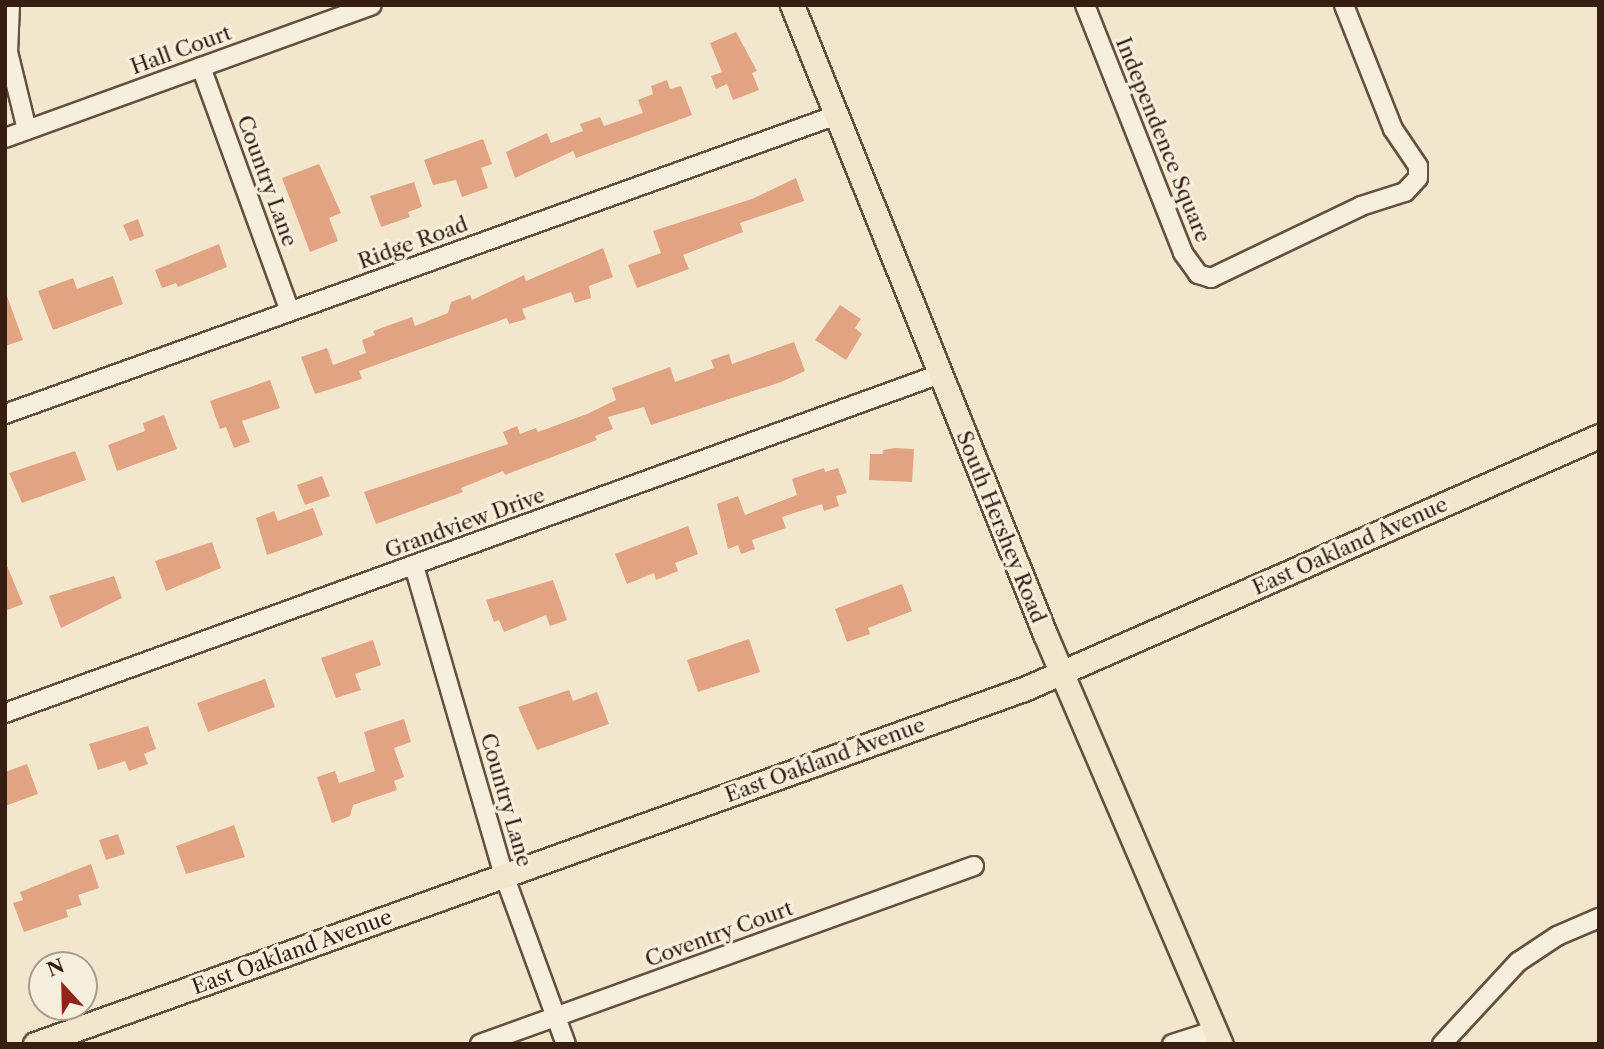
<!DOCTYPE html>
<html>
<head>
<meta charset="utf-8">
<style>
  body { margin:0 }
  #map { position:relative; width:1604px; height:1049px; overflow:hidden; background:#f2e7cc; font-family:"Libre Caslon Text",serif }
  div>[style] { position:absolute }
  .building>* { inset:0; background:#e2a382 }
  .roads { filter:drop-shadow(2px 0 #655140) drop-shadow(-2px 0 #655140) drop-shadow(0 2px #655140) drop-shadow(0 -2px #655140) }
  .minor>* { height:18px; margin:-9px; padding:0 9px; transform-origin:9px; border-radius:9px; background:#f7efde }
  .major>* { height:23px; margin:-11.5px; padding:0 11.5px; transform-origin:11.5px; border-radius:11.5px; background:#f2e7cc }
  span { translate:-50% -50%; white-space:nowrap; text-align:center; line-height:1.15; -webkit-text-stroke:6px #f7efde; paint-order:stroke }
  .street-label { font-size:21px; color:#361f11 }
  .frame { position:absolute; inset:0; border:7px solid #361f11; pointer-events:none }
  .north { position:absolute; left:28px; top:951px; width:70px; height:70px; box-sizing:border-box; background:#f7efde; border:2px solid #aa9c8c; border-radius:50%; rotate:338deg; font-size:19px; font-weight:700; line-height:28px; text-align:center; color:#361f11 }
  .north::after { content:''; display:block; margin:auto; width:24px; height:32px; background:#8f2418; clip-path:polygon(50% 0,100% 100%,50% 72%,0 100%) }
</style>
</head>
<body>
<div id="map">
  <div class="building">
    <i style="clip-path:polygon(736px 32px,757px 71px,752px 73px,759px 90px,733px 100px,727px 84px,716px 89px,711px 76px,722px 72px,710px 43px)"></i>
    <i style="clip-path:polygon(667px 80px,670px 89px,681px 86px,692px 115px,576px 158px,573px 151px,515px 178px,506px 152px,547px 133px,551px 143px,583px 131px,580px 124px,600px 117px,604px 126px,643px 113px,638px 100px,653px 94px,651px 86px)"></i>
    <i style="clip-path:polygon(483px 139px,492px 164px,481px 168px,488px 188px,462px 197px,456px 180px,433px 185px,424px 160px)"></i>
    <i style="clip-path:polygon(319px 164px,341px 213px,329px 218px,338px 241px,310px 252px,282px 178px)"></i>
    <i style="clip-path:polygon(796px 178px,804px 201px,740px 223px,743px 232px,683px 255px,689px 269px,637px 288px,628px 265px,661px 253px,653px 231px,752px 199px)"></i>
    <i style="clip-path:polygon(414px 182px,422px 207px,408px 212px,410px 217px,381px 227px,370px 196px)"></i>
    <i style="clip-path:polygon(138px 219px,144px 236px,130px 241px,123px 225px)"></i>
    <i style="clip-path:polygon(219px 244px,227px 267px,178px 287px,176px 283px,162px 288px,155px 270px)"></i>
    <i style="clip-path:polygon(603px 248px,613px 277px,589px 286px,591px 298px,575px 303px,571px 292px,522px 309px,526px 319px,509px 324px,507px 318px,359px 371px,362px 379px,315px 394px,301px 357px,327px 348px,333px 365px,366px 353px,362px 340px,375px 335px,373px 331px,412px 317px,415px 326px,448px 313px,451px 302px,470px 295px,472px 300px,524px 275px,526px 281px)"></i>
    <i style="clip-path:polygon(113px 276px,123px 304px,53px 330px,38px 291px,73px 278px,77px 289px)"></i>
    <i style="clip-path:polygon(7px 296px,23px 340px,5px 346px,5px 297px)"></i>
    <i style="clip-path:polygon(840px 305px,861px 319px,855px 328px,862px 334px,846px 360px,815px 340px)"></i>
    <i style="clip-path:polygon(794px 342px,805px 371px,781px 382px,651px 425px,644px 407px,608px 417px,613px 429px,595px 436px,597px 440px,505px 475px,503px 471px,461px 488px,463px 492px,376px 524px,364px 492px,508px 444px,503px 432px,517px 426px,520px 434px,536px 428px,538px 432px,587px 414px,616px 400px,612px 388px,670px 367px,675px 382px,714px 368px,711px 360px,729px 354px,732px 364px)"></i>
    <i style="clip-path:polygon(270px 380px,280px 408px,242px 421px,250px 442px,234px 448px,226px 427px,220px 429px,210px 401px)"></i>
    <i style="clip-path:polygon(164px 415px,177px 449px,117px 471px,108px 445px,145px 431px,143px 423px)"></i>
    <i style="clip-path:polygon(895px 448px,914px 449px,912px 482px,869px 480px,870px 454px,883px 454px,883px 450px)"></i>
    <i style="clip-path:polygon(75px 451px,86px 480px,22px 503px,9px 473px)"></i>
    <i style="clip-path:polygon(824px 468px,825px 472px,838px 468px,847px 493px,836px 496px,839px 506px,824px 511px,822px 504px,782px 517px,786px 528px,752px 540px,755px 549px,741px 554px,738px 545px,728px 549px,717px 504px,738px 496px,745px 515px,797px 495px,792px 479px)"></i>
    <i style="clip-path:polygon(322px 476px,330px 496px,305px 505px,297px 485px)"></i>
    <i style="clip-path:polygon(313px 508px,323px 535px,267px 555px,256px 518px,274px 511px,278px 521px)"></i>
    <i style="clip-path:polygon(688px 526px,698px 554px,675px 563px,678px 571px,656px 580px,654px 573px,627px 584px,615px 554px)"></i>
    <i style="clip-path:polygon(212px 542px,221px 568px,166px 591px,155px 561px)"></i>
    <i style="clip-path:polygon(5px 561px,23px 604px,5px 611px)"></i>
    <i style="clip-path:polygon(114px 576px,122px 598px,61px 628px,49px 596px)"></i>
    <i style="clip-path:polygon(553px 580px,567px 620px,550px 626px,546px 615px,504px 632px,499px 620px,494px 622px,486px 600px)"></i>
    <i style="clip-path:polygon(902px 584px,912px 611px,868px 628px,870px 634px,847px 642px,835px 609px)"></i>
    <i style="clip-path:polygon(749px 639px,760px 672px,698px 692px,687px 660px)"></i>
    <i style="clip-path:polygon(373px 640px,381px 665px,355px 674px,361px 690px,336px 698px,321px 658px)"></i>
    <i style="clip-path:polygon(265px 679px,275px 707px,208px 732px,197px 703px)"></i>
    <i style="clip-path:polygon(569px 690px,573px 701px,597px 692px,609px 724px,537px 750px,518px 707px)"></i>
    <i style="clip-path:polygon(404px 719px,411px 742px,394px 748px,404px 777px,394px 781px,397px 790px,353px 805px,350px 816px,332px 823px,317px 777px,335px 771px,339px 783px,375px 771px,364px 732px)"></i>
    <i style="clip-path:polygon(148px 726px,156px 749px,144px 754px,148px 764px,129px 771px,125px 761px,98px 770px,89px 744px)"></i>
    <i style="clip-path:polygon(27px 764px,38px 794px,5px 806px,5px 772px)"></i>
    <i style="clip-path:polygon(234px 825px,245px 857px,186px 874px,176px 846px)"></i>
    <i style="clip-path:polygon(118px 834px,125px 854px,106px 860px,99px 840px)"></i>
    <i style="clip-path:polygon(91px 864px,99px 888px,78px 895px,82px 905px,66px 910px,68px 917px,24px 932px,13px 903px,23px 900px,20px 892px)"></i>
  </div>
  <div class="roads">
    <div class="minor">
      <i style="left:10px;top:5px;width:47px;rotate:92.4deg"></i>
      <i style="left:8px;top:52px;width:80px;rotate:76.3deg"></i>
      <i style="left:1085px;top:5px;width:267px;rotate:68.4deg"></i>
      <i style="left:1183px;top:253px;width:26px;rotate:54deg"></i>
      <i style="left:1198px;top:274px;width:14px;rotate:17deg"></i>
      <i style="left:1211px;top:278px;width:166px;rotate:-25.6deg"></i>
      <i style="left:1361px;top:206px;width:46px;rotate:-17.7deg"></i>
      <i style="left:1405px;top:192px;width:19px;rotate:-47deg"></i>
      <i style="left:1418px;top:178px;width:12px;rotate:-90deg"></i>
      <i style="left:1418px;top:166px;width:45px;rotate:-124deg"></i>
      <i style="left:1393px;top:129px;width:133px;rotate:-111.6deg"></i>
      <i style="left:201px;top:67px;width:260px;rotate:70deg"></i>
      <i style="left:5px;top:138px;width:390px;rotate:-19.9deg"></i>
      <i style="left:5px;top:414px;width:884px;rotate:-19.77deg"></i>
      <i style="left:414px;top:566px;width:322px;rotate:73.8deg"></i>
      <i style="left:504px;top:875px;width:180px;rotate:69.9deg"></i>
      <i style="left:5px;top:713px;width:995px;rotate:-19.93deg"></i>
      <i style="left:480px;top:1044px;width:525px;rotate:-19.82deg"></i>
      <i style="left:1172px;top:1044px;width:46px;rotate:-17.7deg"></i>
      <i style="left:1442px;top:1044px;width:112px;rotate:-47.2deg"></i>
      <i style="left:1518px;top:962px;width:47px;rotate:-33.7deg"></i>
      <i style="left:1557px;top:936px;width:46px;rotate:-23.2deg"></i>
    </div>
    <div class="major">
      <i style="left:792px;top:5px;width:678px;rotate:68.09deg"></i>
      <i style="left:1045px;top:634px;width:446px;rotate:66.8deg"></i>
      <i style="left:35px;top:1044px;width:1051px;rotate:-19.75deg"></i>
      <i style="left:1024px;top:689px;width:628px;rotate:-23.75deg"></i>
    </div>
  </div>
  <div class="street-label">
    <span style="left:181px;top:50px;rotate:-20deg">Hall Court</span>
    <span style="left:1163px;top:140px;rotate:68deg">Independence Square</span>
    <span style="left:267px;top:181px;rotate:70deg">Country Lane</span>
    <span style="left:413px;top:243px;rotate:-20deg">Ridge Road</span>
    <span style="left:465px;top:523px;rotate:-20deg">Grandview Drive</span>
    <span style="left:1001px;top:527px;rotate:68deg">South Hershey Road</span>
    <span style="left:1350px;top:546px;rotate:-24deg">East Oakland Avenue</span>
    <span style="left:825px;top:760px;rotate:-20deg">East Oakland Avenue</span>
    <span style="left:506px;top:800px;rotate:74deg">Country Lane</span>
    <span style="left:719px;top:934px;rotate:-20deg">Coventry Court</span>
    <span style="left:292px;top:952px;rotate:-20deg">East Oakland Avenue</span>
  </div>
  <div class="frame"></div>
  <div class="north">N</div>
</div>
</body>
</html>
